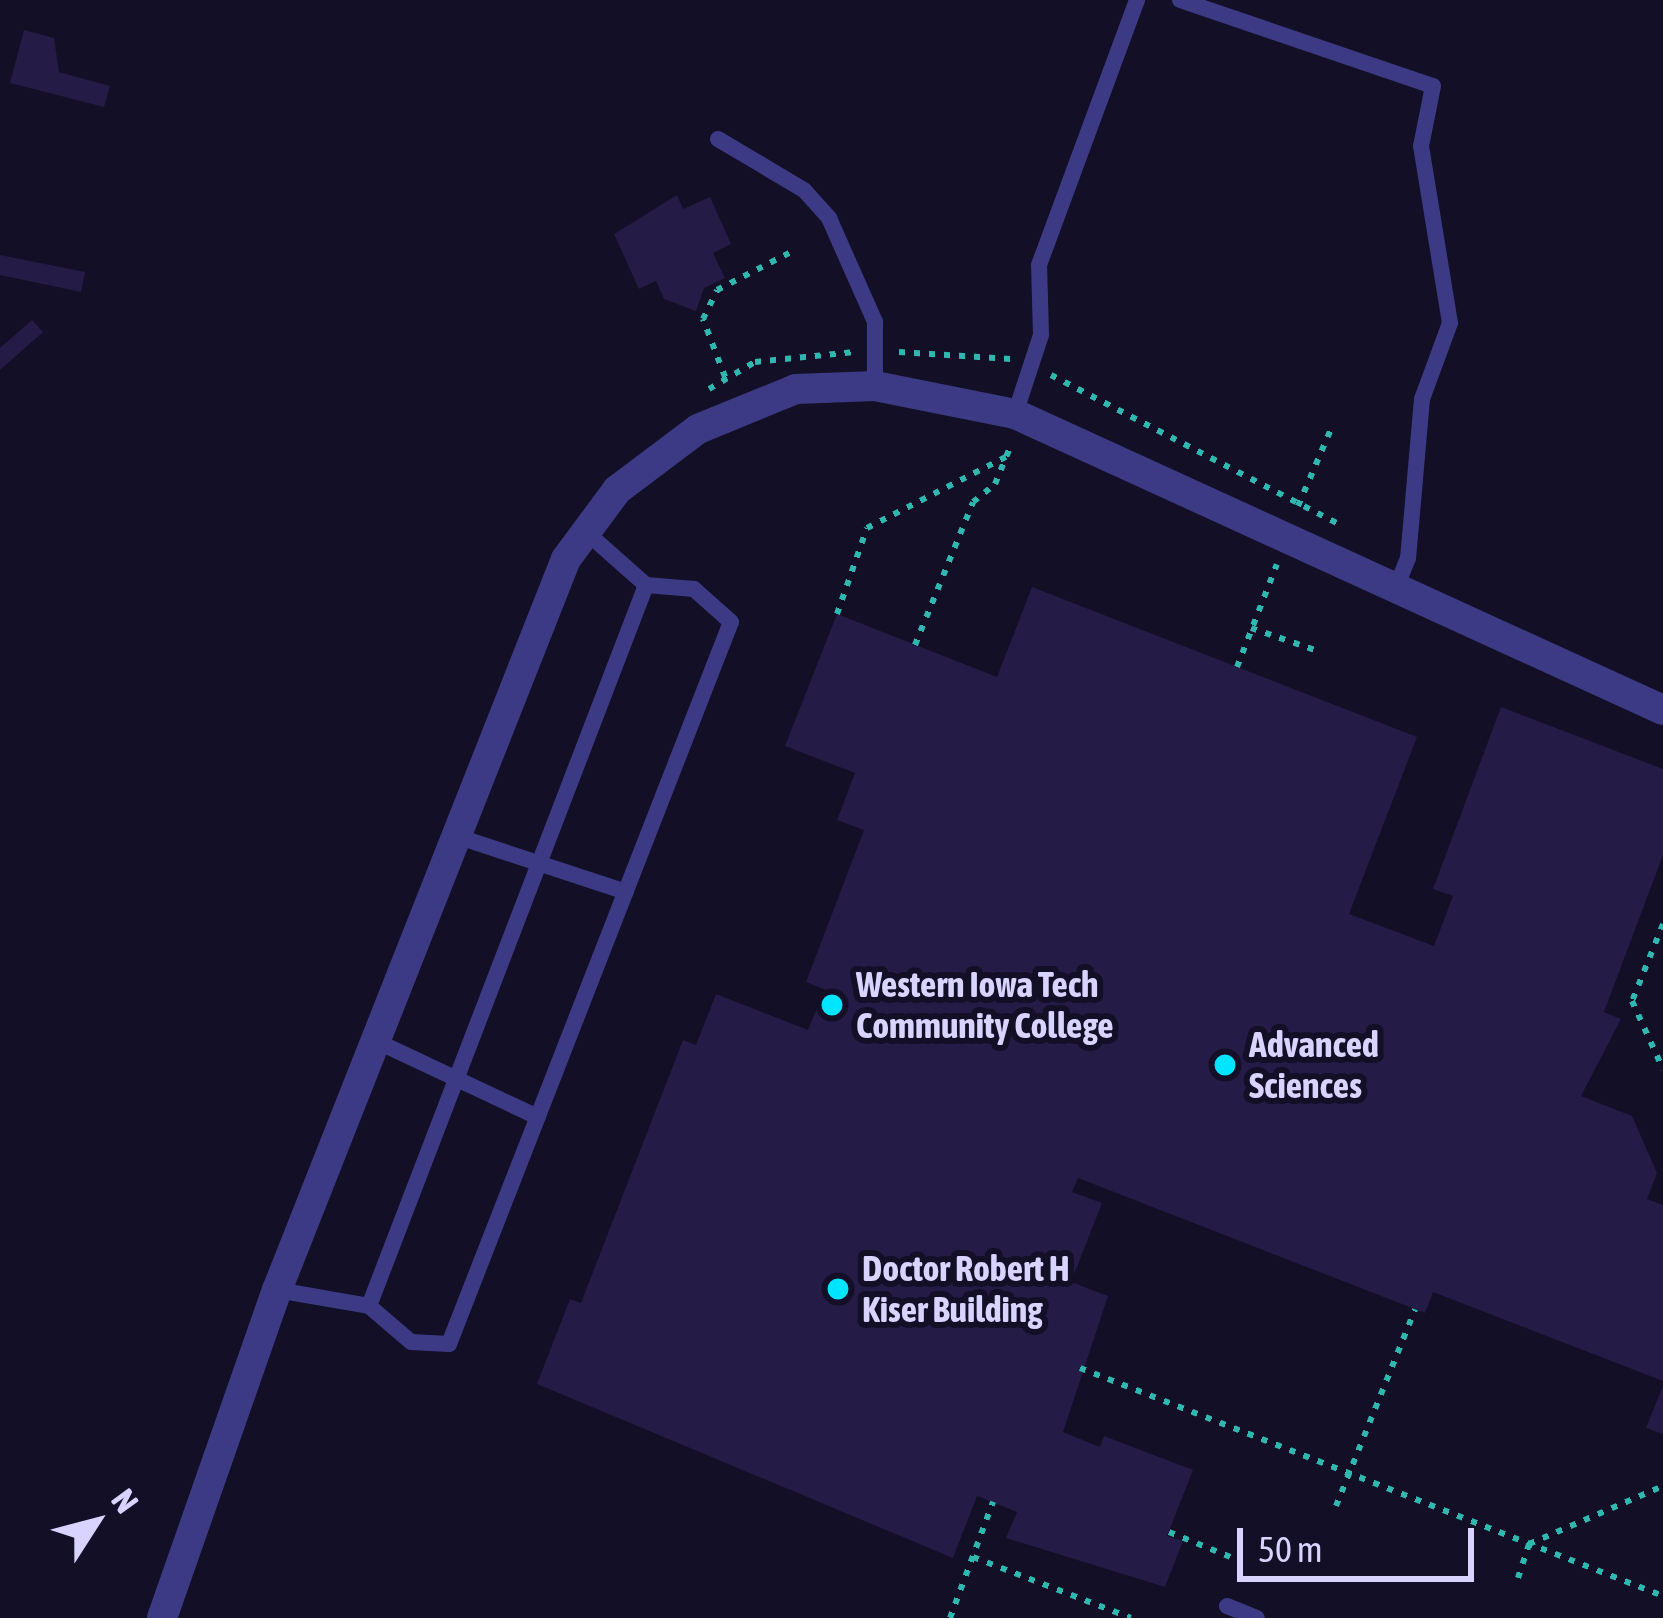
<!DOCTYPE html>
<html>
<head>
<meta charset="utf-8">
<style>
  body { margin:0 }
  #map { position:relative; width:1663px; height:1618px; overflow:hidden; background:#130f26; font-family:"Asap Condensed",sans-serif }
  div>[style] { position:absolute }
  .building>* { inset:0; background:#241b47 }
  .path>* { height:6px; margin-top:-3px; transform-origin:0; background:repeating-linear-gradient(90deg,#2fb8b0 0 6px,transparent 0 15px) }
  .lane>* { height:16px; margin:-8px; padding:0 8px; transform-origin:8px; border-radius:8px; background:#3d3a85 }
  .street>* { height:30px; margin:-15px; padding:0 15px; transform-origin:15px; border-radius:15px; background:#3d3a85 }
  .dots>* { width:33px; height:33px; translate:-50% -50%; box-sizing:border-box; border:6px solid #130f26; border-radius:50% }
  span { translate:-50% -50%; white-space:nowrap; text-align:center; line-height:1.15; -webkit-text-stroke:12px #130f26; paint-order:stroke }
  .poi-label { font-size:36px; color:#d9d4ff; font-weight:700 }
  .left { translate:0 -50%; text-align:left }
  .north { position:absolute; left:36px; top:1462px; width:120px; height:120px; -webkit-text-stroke:9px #130f26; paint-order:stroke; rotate:54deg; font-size:33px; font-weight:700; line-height:48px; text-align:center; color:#d9d4ff }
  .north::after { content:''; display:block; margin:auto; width:42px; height:54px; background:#d9d4ff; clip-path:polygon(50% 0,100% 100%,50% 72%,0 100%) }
  .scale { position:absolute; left:1237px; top:1528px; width:237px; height:54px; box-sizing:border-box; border:6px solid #d9d4ff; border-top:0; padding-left:15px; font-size:36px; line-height:42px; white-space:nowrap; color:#d9d4ff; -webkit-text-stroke:9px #130f26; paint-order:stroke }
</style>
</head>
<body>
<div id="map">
  <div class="building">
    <i style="clip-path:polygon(24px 30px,54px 38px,59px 72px,110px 86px,104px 107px,10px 83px)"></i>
    <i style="clip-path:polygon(677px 195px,683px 209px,710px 197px,731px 244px,713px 253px,725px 278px,704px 288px,696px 311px,664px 299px,656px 281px,639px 289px,614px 234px)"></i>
    <i style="clip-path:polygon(0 255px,85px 272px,81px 292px,0 275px)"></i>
    <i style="clip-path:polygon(32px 320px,43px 332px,0 370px,0 348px)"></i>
    <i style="clip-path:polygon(1032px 587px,1417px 737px,1349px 914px,1434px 946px,1453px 896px,1433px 889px,1501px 707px,1663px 769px,1663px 855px,1604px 1012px,1621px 1019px,1581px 1096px,1632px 1116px,1657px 1173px,1647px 1199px,1663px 1205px,1663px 1381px,1433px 1292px,1425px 1313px,1078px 1178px,1072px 1192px,1102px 1203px,1071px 1282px,1108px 1296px,1063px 1432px,1100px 1447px,1104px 1436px,1193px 1470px,1167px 1536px,1183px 1541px,1165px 1587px,1006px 1538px,1017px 1512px,977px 1496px,953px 1558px,537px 1384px,570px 1299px,581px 1303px,683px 1040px,696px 1045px,716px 994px,808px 1030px,820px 1001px,831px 1006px,836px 994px,806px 982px,864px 830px,837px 820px,855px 773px,785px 746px,837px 614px,997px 677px)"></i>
    <i style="clip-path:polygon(1663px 1386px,1663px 1434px,1646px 1428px)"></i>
  </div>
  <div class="path">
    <i style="left:899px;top:352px;width:112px;rotate:3.6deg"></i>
    <i style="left:1051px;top:375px;width:328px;rotate:27.4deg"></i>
    <i style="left:725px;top:377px;width:62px;rotate:-110.8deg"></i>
    <i style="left:703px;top:319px;width:32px;rotate:-64deg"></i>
    <i style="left:717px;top:290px;width:83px;rotate:-27.2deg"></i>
    <i style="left:709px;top:389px;width:53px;rotate:-30.4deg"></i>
    <i style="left:755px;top:362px;width:100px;rotate:-5.7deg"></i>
    <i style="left:1298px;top:506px;width:84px;rotate:-66.8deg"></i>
    <i style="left:837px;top:614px;width:91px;rotate:-70.8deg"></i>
    <i style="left:867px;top:528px;width:156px;rotate:-27.1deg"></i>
    <i style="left:1251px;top:628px;width:68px;rotate:19deg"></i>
    <i style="left:915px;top:645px;width:154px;rotate:-67.9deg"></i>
    <i style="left:973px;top:502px;width:28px;rotate:-39deg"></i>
    <i style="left:995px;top:484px;width:42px;rotate:-67.7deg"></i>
    <i style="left:1237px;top:667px;width:110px;rotate:-68.8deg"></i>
    <i style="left:1663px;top:924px;width:83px;rotate:111.9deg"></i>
    <i style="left:1632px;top:1001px;width:75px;rotate:65.5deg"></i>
    <i style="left:1080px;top:1368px;width:626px;rotate:21.36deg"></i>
    <i style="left:1336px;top:1506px;width:212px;rotate:-68.1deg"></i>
    <i style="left:1169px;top:1532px;width:69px;rotate:22.1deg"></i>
    <i style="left:973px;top:1557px;width:169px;rotate:21.1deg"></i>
    <i style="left:1518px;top:1578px;width:36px;rotate:-72deg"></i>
    <i style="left:1529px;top:1544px;width:146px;rotate:-23.4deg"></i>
    <i style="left:950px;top:1618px;width:124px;rotate:-69.7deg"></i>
  </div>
  <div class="lane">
    <i style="left:1180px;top:0;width:267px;rotate:18.8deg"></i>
    <i style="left:1433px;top:86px;width:61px;rotate:101.3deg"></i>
    <i style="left:1421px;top:146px;width:179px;rotate:80.7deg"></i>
    <i style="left:1450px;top:323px;width:81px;rotate:110.2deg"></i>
    <i style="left:1422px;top:399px;width:160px;rotate:95deg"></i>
    <i style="left:1408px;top:558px;width:32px;rotate:112deg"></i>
    <i style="left:718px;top:139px;width:100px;rotate:30.7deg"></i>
    <i style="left:804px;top:190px;width:38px;rotate:48deg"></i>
    <i style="left:829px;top:218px;width:114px;rotate:66.1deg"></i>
    <i style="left:875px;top:322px;width:64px;rotate:90deg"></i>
    <i style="left:1015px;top:414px;width:83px;rotate:-71.8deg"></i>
    <i style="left:1041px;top:335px;width:70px;rotate:-91.6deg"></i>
    <i style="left:1039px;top:265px;width:283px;rotate:-69.7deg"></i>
    <i style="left:453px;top:835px;width:182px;rotate:18.2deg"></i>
    <i style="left:374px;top:1040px;width:181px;rotate:25.2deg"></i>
    <i style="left:277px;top:1290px;width:93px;rotate:9.9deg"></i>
    <i style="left:369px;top:1306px;width:55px;rotate:40.6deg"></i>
    <i style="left:411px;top:1342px;width:38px;rotate:3deg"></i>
    <i style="left:449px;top:1344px;width:775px;rotate:-68.67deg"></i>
    <i style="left:731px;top:622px;width:50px;rotate:-138.3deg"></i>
    <i style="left:694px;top:589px;width:48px;rotate:-175.2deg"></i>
    <i style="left:646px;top:585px;width:80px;rotate:-138.5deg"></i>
    <i style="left:369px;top:1306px;width:772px;rotate:-68.98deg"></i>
    <i style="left:1227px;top:1606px;width:32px;rotate:22deg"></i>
  </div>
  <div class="street">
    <i style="left:162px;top:1618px;width:348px;rotate:-70.7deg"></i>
    <i style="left:277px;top:1290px;width:786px;rotate:-68.43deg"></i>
    <i style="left:566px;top:559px;width:86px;rotate:-53.5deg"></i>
    <i style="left:617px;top:490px;width:101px;rotate:-37deg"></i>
    <i style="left:698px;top:429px;width:106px;rotate:-22.2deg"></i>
    <i style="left:796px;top:389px;width:79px;rotate:-2.2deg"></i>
    <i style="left:875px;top:386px;width:143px;rotate:11.3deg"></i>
    <i style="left:1015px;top:414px;width:712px;rotate:24.55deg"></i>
  </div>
  <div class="dots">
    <i style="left:832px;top:1005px;background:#00e5ff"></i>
    <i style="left:1225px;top:1065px;background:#00e5ff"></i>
    <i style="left:838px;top:1289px;background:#00e5ff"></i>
  </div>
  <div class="poi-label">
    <span class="left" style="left:856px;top:1005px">Western Iowa Tech<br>Community College</span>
    <span class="left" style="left:1249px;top:1065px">Advanced<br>Sciences</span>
    <span class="left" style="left:862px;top:1289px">Doctor Robert H<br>Kiser Building</span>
  </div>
  <div class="north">N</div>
  <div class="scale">50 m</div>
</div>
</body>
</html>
